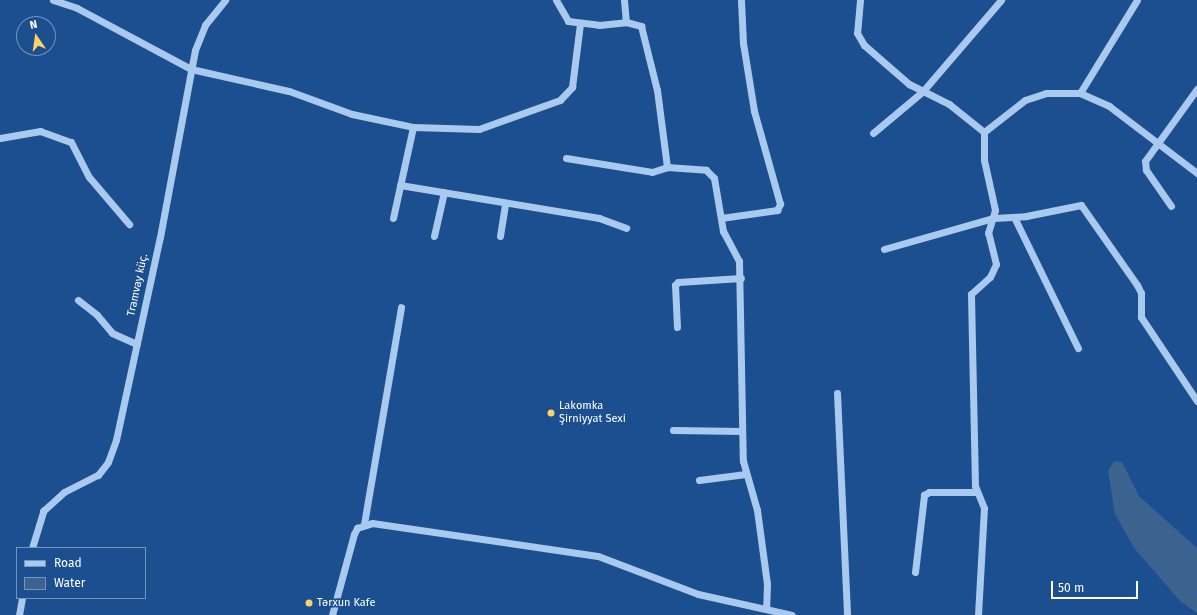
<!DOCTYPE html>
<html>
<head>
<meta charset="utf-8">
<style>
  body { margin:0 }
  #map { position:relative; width:1197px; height:615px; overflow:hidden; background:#1b4f8f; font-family:"Fira Sans",sans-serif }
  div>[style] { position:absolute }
  .water>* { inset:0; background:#3c6290 }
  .minor>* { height:7px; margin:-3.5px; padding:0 3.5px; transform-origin:3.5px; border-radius:3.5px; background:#a9c9ee }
  .dots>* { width:11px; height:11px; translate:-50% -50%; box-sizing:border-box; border:2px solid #1b4f8f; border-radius:50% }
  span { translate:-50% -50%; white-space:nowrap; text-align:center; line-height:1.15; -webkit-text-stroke:3px #1b4f8f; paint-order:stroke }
  .street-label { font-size:11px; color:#fff }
  .poi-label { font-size:11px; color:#fff }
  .left { translate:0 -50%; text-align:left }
  .legend { position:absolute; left:16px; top:547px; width:130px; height:52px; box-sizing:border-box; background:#1b4f8f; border:1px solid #7695bc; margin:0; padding:5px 7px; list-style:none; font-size:12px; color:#fff }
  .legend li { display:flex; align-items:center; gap:8px; height:20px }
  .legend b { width:20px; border:1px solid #7695bc }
  .north { position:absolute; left:16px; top:16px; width:40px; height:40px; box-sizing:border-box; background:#1b4f8f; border:1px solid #7695bc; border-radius:50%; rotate:347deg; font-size:11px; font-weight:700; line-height:16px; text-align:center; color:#fff }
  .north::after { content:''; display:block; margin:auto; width:14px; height:18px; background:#ffd166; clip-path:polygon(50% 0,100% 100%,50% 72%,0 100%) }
  .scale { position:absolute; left:1051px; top:581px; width:87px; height:18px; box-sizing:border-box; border:2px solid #fff; border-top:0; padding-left:5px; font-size:12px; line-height:14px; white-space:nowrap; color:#fff; -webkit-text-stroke:3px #1b4f8f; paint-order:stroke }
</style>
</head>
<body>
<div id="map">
  <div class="water">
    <i style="clip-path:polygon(1114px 461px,1122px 462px,1139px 496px,1197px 548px,1197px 613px,1181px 602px,1134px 548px,1115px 514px,1108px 471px)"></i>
  </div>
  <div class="minor">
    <i style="left:53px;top:0;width:25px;rotate:18deg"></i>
    <i style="left:77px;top:8px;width:129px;rotate:28.2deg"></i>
    <i style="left:191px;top:69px;width:100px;rotate:12.7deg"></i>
    <i style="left:289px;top:91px;width:67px;rotate:20.1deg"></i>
    <i style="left:352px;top:114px;width:62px;rotate:12deg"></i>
    <i style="left:413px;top:127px;width:66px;rotate:1.7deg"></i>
    <i style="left:479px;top:129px;width:86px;rotate:-19.7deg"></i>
    <i style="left:560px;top:100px;width:18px;rotate:-47deg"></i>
    <i style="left:572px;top:87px;width:64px;rotate:-82.8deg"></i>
    <i style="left:556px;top:0;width:24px;rotate:60deg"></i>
    <i style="left:568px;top:21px;width:31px;rotate:7deg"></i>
    <i style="left:599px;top:25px;width:27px;rotate:-6deg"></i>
    <i style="left:626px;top:22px;width:16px;rotate:15deg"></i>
    <i style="left:641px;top:26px;width:66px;rotate:76deg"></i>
    <i style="left:657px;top:90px;width:78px;rotate:82.6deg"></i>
    <i style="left:667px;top:167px;width:39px;rotate:4deg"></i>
    <i style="left:706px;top:170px;width:11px;rotate:45deg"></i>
    <i style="left:714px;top:178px;width:54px;rotate:80.4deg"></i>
    <i style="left:723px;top:231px;width:34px;rotate:62deg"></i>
    <i style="left:739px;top:261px;width:200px;rotate:88.9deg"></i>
    <i style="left:743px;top:461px;width:51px;rotate:74.1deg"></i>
    <i style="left:757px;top:510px;width:75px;rotate:82.3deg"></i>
    <i style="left:767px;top:584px;width:25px;rotate:92deg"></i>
    <i style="left:624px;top:0;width:22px;rotate:85deg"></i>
    <i style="left:860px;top:0;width:33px;rotate:95deg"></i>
    <i style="left:857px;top:33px;width:14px;rotate:60deg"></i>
    <i style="left:864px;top:45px;width:60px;rotate:40.9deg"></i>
    <i style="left:909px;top:84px;width:45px;rotate:26.6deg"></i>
    <i style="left:949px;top:104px;width:45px;rotate:38.7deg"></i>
    <i style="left:984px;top:132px;width:52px;rotate:-38deg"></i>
    <i style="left:1025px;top:100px;width:22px;rotate:-18deg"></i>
    <i style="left:1046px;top:93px;width:34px"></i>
    <i style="left:1080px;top:93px;width:32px;rotate:24deg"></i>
    <i style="left:1109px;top:106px;width:111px;rotate:37.3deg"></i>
    <i style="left:1080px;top:93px;width:109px;rotate:-58.5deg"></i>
    <i style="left:873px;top:133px;width:65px;rotate:-40deg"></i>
    <i style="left:923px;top:91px;width:120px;rotate:-49.4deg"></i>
    <i style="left:0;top:138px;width:41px;rotate:-9.9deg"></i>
    <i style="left:40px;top:131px;width:33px;rotate:20deg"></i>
    <i style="left:71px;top:142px;width:39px;rotate:63deg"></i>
    <i style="left:89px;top:177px;width:62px;rotate:49.6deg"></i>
    <i style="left:566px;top:158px;width:87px;rotate:9.2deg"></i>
    <i style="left:652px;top:172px;width:16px;rotate:-18deg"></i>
    <i style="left:400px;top:185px;width:202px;rotate:9.4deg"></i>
    <i style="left:599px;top:218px;width:29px;rotate:20deg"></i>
    <i style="left:1171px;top:206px;width:44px;rotate:-124.8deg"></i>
    <i style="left:1146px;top:170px;width:9px;rotate:-96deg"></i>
    <i style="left:1145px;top:161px;width:89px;rotate:-54.2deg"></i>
    <i style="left:1014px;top:217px;width:146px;rotate:64deg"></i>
    <i style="left:393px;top:218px;width:93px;rotate:-77.6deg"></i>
    <i style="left:721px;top:218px;width:57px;rotate:-8.1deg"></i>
    <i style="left:777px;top:210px;width:7px;rotate:-63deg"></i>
    <i style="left:780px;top:204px;width:97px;rotate:-105.6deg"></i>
    <i style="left:754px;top:111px;width:69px;rotate:-99.2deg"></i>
    <i style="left:743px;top:43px;width:43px;rotate:-92.7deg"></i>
    <i style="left:434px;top:236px;width:45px;rotate:-77.2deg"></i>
    <i style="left:500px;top:236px;width:33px;rotate:-81deg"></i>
    <i style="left:884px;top:249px;width:113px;rotate:-15.9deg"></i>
    <i style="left:993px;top:218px;width:33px;rotate:-3deg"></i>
    <i style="left:1026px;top:216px;width:56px;rotate:-11.3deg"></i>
    <i style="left:1081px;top:205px;width:98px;rotate:55deg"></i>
    <i style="left:1137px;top:285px;width:9px;rotate:63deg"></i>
    <i style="left:1141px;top:293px;width:24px;rotate:90deg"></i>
    <i style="left:1141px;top:317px;width:101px;rotate:56.3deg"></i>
    <i style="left:78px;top:300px;width:24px;rotate:38deg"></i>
    <i style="left:97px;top:315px;width:23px;rotate:50deg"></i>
    <i style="left:112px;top:333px;width:27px;rotate:24deg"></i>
    <i style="left:677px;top:327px;width:42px;rotate:-92.7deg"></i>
    <i style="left:675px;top:285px;width:4px;rotate:-45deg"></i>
    <i style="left:678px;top:282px;width:63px;rotate:-3.6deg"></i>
    <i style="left:837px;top:393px;width:222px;rotate:87.4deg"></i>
    <i style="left:673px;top:430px;width:69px;rotate:0.8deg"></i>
    <i style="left:699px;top:480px;width:47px;rotate:-7.3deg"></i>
    <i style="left:364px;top:524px;width:220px;rotate:-80.3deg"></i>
    <i style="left:32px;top:548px;width:39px;rotate:-73deg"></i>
    <i style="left:43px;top:511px;width:28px;rotate:-42deg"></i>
    <i style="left:64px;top:492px;width:38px;rotate:-27deg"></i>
    <i style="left:98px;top:475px;width:16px;rotate:-52deg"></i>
    <i style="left:108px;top:462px;width:23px;rotate:-70deg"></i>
    <i style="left:116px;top:440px;width:208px;rotate:-77.8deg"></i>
    <i style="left:160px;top:237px;width:190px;rotate:-79.4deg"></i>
    <i style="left:195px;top:50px;width:27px;rotate:-68deg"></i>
    <i style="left:205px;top:25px;width:32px;rotate:-51deg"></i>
    <i style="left:915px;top:572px;width:78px;rotate:-83.3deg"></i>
    <i style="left:924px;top:495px;width:6px;rotate:-31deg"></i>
    <i style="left:929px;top:492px;width:48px"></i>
    <i style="left:19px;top:615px;width:17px;rotate:-80deg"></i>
    <i style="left:332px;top:615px;width:84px;rotate:-74.8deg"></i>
    <i style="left:354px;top:534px;width:7px;rotate:-63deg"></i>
    <i style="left:357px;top:528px;width:16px;rotate:-18deg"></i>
    <i style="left:372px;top:523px;width:228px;rotate:8.3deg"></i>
    <i style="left:598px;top:556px;width:107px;rotate:20.8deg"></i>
    <i style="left:698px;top:594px;width:96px;rotate:12.6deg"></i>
    <i style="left:978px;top:615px;width:107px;rotate:-86.8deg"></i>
    <i style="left:984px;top:508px;width:24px;rotate:-112deg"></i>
    <i style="left:975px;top:486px;width:192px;rotate:-91.2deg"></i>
    <i style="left:971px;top:294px;width:25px;rotate:-42deg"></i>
    <i style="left:990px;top:277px;width:14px;rotate:-65deg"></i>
    <i style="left:996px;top:264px;width:32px;rotate:-104deg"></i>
    <i style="left:988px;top:233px;width:24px;rotate:-73deg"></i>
    <i style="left:995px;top:210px;width:51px;rotate:-102.4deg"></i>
    <i style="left:984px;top:160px;width:28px;rotate:-90deg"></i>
  </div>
  <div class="dots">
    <i style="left:551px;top:413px;background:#ffd166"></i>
    <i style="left:309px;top:603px;background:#ffd166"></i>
  </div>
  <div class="street-label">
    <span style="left:138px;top:285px;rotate:-78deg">Tramvay küç.</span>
  </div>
  <div class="poi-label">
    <span class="left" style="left:559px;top:413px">Lakomka<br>Şirniyyat Sexi</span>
    <span class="left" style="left:317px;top:603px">Tərxun Kafe</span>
  </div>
  <ul class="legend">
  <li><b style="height:5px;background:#a9c9ee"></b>Road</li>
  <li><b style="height:11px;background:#3c6290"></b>Water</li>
  </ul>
  <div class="north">N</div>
  <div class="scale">50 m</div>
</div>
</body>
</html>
